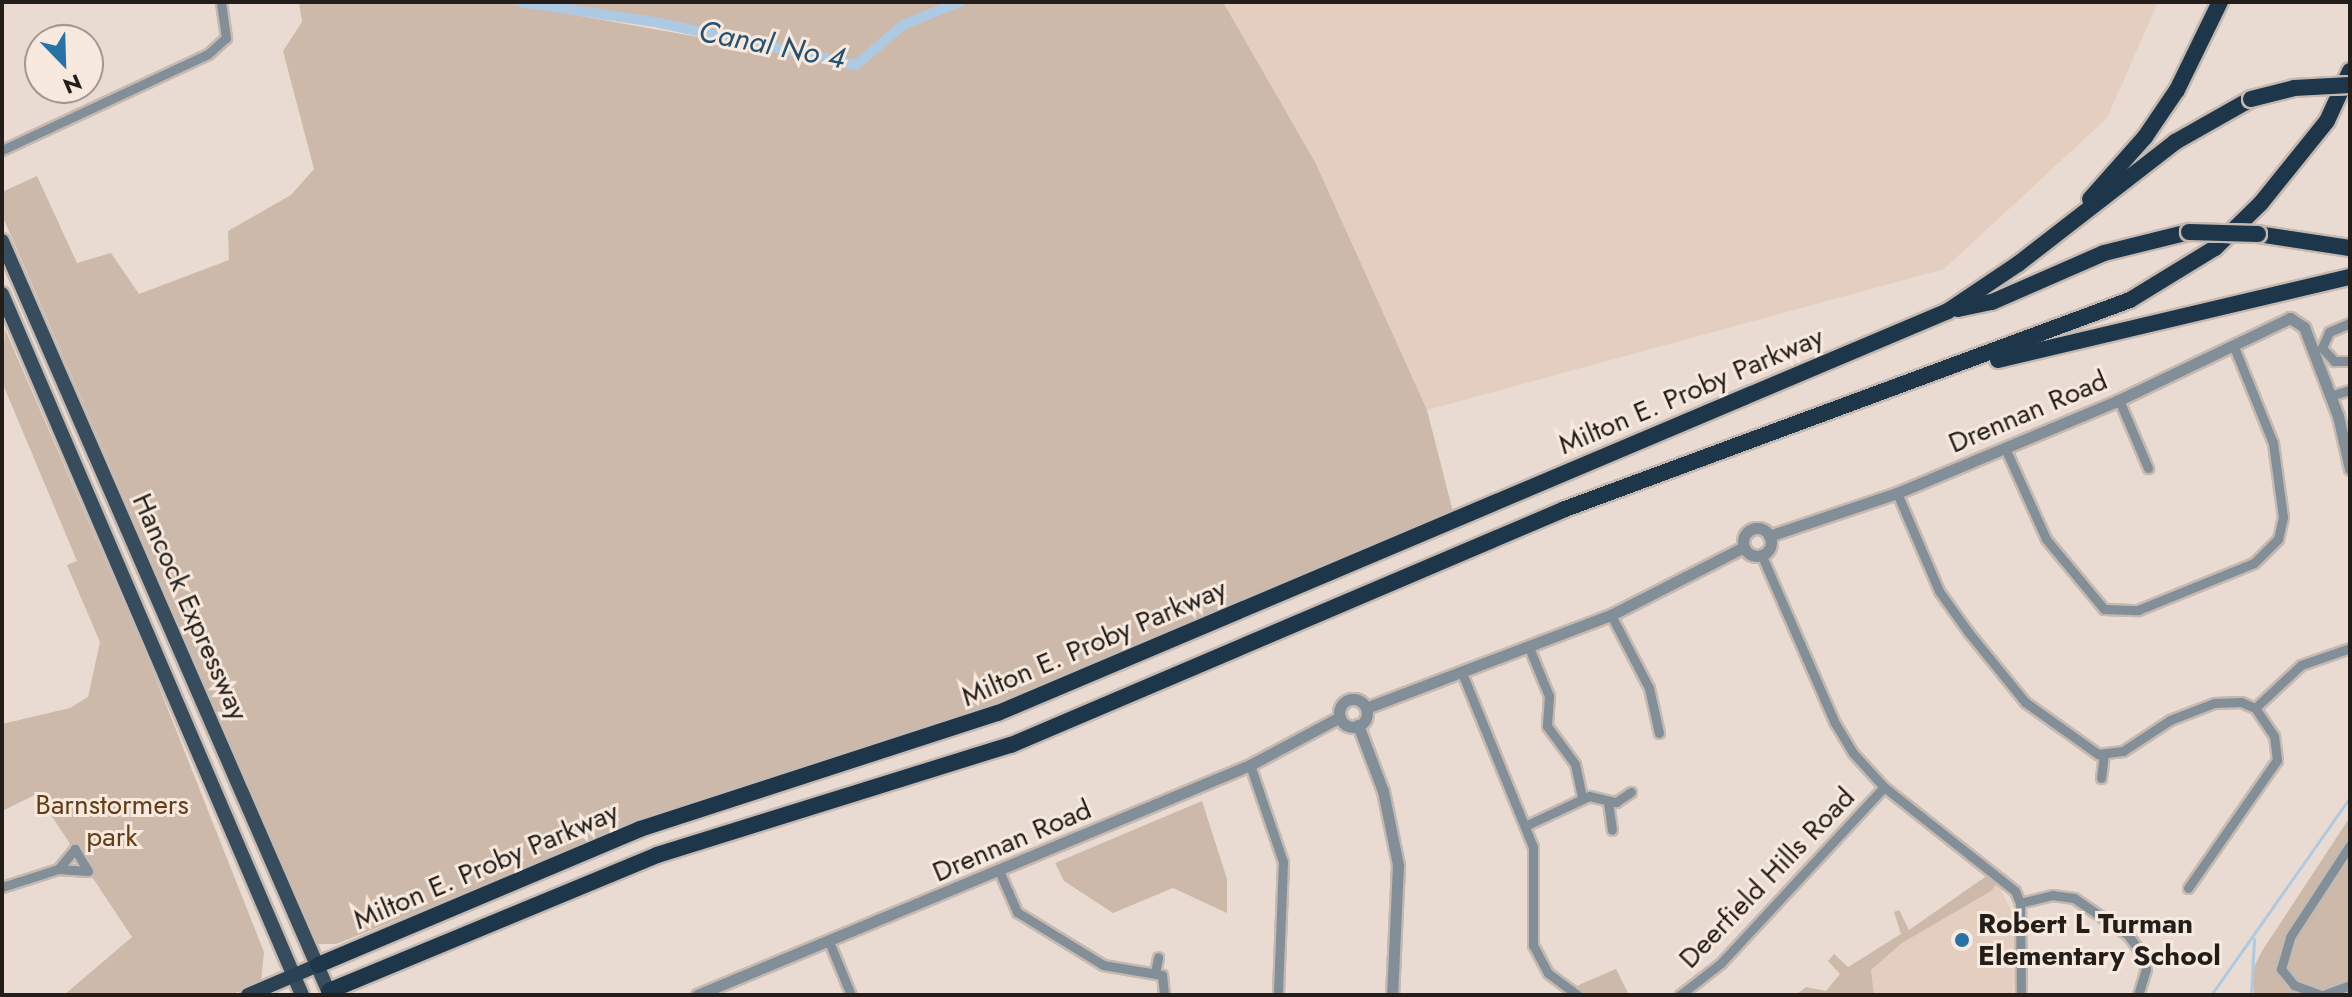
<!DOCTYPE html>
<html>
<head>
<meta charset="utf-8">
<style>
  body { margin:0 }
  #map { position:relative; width:2352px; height:997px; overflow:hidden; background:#e9dbd1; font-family:Jost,sans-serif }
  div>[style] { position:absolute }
  .built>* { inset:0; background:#e3cec0 }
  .green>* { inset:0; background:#ccb9aa }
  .stream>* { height:3px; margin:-1.5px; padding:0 1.5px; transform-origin:1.5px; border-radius:1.5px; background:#adcae2 }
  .canal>* { height:10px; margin:-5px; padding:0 5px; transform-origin:5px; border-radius:5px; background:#adcae2 }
  .roads { filter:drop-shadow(2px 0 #c5b9b0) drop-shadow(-2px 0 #c5b9b0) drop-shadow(0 2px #c5b9b0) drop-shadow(0 -2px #c5b9b0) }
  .minor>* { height:9px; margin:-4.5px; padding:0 4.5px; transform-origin:4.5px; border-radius:4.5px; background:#828e98 }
  .tertiary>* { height:11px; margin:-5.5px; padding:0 5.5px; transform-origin:5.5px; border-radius:5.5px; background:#828e98 }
  .tertiary>.ring { margin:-5.5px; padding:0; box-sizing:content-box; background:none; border:11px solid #828e98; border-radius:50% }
  .primary>* { height:14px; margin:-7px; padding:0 7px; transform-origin:7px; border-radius:7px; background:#374d5e }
  .trunk>* { height:14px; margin:-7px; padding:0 7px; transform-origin:7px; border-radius:7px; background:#2a4254 }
  .motorway>* { height:16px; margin:-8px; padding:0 8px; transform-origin:8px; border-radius:8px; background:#1d3649 }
  .bridges { filter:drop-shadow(2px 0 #c5b9b0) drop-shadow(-2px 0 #c5b9b0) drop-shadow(0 2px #c5b9b0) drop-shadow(0 -2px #c5b9b0) }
  .motorway-bridge>* { height:16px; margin:-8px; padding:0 8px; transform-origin:8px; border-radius:8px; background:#1d3649 }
  .dots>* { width:22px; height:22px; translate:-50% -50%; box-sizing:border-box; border:4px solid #f7e9de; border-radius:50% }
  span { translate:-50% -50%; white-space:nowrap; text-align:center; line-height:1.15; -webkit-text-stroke:6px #f7e9de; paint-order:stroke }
  .street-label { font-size:28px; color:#231e1a }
  .park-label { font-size:28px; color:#643c17 }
  .poi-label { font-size:28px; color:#231e1a; font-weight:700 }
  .left { translate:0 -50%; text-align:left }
  .water-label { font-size:30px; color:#225172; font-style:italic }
  .frame { position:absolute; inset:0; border:4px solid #231e1a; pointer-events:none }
  .north { position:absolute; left:24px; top:24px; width:80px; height:80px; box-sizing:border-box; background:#f7e9de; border:2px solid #a29890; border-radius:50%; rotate:157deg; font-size:22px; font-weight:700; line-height:32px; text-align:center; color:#231e1a }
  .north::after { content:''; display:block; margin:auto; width:28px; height:36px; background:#2773a6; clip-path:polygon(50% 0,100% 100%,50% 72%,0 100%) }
</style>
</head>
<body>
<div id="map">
  <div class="built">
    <i style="clip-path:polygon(1223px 2px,2158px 2px,2107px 118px,1944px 269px,1427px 410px,1316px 164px)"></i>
    <i style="clip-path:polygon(1997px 883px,2014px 916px,2013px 995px,1874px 995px,1871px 970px,1902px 943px)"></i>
  </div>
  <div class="green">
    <i style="clip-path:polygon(299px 2px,502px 2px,850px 64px,655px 22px,521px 2px,1223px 2px,1316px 164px,1427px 410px,1453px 512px,977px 713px,695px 802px,336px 944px,317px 944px,2px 215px,2px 192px,37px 176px,77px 263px,111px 253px,139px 294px,229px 260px,228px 231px,291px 195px,314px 169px,283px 51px,302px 22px)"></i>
    <i style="clip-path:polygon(5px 329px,146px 654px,264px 952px,261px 982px,231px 995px,64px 995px,132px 937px,37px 794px,2px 811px,2px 724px,70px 708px,88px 697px,100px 642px,67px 565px,77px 561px,2px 382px)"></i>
    <i style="clip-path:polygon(1202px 801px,1227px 879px,1227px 913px,1173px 888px,1113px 913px,1064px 881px,1055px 863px)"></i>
    <i style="clip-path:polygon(2350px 817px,2350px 995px,2254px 995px,2252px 971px,2262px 951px)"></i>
    <i style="clip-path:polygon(1988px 875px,1997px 883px,1991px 891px,1902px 943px,1871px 970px,1874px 995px,1796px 995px,1806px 987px,1826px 991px,1840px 974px,1828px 961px,1834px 954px,1848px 967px,1901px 934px,1894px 912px,1899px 910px,1909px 930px)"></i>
    <i style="clip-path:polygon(1616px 969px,1629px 995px,1563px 995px,1581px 984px)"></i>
  </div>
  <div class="stream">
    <i style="left:2211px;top:995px;width:242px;rotate:-54.9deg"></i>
    <i style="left:2251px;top:995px;width:56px;rotate:-86.9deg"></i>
  </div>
  <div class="canal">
    <i style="left:521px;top:2px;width:135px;rotate:8.5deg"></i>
    <i style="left:655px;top:22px;width:206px;rotate:12.1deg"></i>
    <i style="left:856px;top:65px;width:62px;rotate:-40.4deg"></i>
    <i style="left:903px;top:25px;width:61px;rotate:-22.3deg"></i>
  </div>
  <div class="roads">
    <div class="minor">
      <i style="left:2px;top:150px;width:227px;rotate:-25deg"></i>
      <i style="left:208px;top:54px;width:24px;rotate:-42deg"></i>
      <i style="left:226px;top:38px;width:36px;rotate:-98deg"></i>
      <i style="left:2350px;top:323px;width:23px;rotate:157deg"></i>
      <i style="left:2329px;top:332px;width:17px;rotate:114deg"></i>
      <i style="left:2322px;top:348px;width:18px;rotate:47deg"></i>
      <i style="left:2334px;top:361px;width:16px"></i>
      <i style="left:2330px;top:396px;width:21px;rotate:-17deg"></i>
      <i style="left:2119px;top:400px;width:74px;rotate:66.9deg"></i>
      <i style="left:2005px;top:448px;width:100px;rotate:65.7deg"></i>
      <i style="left:2046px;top:539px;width:91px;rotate:50.4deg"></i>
      <i style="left:2104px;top:609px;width:34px;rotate:2deg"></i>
      <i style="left:2138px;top:610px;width:125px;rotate:-22.1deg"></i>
      <i style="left:2254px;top:563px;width:34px;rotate:-45deg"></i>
      <i style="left:2278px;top:539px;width:23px;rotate:-77deg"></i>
      <i style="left:2283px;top:517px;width:75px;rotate:-97.7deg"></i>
      <i style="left:2273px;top:443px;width:104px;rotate:-112.1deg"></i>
      <i style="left:1897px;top:493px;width:107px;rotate:66.8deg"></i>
      <i style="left:1939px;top:591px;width:52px;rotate:54.5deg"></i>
      <i style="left:1969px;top:633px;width:89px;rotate:50.9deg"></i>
      <i style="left:2025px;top:702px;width:90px;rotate:35.5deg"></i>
      <i style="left:2098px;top:754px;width:25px;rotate:-7deg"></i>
      <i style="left:2123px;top:751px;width:56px;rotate:-33.4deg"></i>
      <i style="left:2170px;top:720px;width:47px;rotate:-21.1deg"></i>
      <i style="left:2214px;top:703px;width:27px;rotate:-2deg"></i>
      <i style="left:2241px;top:702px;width:15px;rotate:23deg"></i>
      <i style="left:2255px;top:708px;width:63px;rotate:-43.1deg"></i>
      <i style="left:2301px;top:665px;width:52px;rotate:-19.1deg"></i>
      <i style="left:1761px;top:554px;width:184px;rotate:66.4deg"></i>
      <i style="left:1835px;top:723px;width:35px;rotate:59deg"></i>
      <i style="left:1853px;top:753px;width:46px;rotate:47.6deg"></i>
      <i style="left:1884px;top:787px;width:167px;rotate:38.4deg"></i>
      <i style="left:2015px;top:891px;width:13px;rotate:67deg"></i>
      <i style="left:2020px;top:903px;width:92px;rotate:89.4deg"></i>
      <i style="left:1611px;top:615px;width:82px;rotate:62.5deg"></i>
      <i style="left:1649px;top:688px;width:46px;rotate:77.5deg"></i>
      <i style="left:1530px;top:650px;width:50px;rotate:67.6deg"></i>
      <i style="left:1549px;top:696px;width:30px;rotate:94deg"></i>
      <i style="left:1547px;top:726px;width:47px;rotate:53.6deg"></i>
      <i style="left:1575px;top:764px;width:35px;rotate:78deg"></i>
      <i style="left:1462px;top:673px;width:188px;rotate:67.8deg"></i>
      <i style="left:1533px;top:847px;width:98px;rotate:90deg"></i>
      <i style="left:1533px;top:945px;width:32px;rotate:62deg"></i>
      <i style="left:1548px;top:973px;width:36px;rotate:37deg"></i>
      <i style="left:1250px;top:765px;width:102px;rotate:71.2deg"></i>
      <i style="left:1283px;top:862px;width:133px;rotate:92.2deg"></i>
      <i style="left:2101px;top:778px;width:24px;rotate:-83deg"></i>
      <i style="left:1608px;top:802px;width:28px;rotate:82deg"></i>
      <i style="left:1525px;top:826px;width:71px;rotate:-25.1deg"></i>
      <i style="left:1589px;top:796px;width:28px;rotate:13deg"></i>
      <i style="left:1616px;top:802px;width:18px;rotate:-34deg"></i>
      <i style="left:1000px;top:873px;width:43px;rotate:66.4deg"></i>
      <i style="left:1017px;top:912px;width:101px;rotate:31.6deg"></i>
      <i style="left:1103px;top:965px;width:60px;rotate:9.6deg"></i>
      <i style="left:1162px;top:975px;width:20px;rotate:84deg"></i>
      <i style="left:2px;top:887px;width:59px;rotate:-17.8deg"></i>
      <i style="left:58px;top:869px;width:30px;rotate:4deg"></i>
      <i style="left:88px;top:871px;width:26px;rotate:-121deg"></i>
      <i style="left:75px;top:849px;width:26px;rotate:130deg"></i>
      <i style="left:2188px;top:888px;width:156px;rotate:-55.2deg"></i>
      <i style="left:2277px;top:760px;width:24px;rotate:-97deg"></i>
      <i style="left:2274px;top:736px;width:34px;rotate:-124deg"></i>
      <i style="left:2020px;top:903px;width:33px;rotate:-14deg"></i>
      <i style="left:2052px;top:895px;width:22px;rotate:8deg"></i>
      <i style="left:2074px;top:898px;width:65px;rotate:34.4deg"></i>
      <i style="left:2128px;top:935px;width:26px;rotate:54deg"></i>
      <i style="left:2143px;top:956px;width:13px;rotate:77deg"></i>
      <i style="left:2146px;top:969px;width:27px;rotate:107deg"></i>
      <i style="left:830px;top:944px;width:55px;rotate:67.6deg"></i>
      <i style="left:1155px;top:973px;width:16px;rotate:-79deg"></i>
      <i style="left:1680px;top:995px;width:52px;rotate:-38deg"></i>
      <i style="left:1721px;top:963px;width:240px;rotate:-47.2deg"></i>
      <i style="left:2321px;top:995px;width:29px;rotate:-160deg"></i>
      <i style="left:2294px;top:985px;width:21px;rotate:-129deg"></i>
      <i style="left:2281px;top:969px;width:33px;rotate:-74deg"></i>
      <i style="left:2290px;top:937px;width:110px;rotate:-56.9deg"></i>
      <i style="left:2323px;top:995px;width:29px;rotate:-20deg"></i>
    </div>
    <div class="tertiary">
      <i class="ring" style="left:1743px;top:528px;width:17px;height:17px"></i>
      <i style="left:1769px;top:536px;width:135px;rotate:-18.6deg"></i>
      <i style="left:1897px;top:493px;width:241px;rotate:-22.7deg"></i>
      <i style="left:2119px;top:400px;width:190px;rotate:-25.6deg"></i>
      <i style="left:2290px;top:318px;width:17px;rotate:33deg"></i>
      <i style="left:2304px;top:327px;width:95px;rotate:69.1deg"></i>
      <i style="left:2338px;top:416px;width:54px;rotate:77.2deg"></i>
      <i class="ring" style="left:1339px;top:699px;width:17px;height:17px"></i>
      <i style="left:1366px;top:708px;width:262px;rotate:-20.8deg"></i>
      <i style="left:1611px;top:615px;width:149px;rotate:-27.1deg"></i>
      <i style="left:1358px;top:725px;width:71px;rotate:69.3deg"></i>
      <i style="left:1383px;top:791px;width:76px;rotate:78.5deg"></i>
      <i style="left:1398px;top:865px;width:130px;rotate:92.6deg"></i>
      <i style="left:697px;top:995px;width:599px;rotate:-22.58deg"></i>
      <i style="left:1250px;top:765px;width:102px;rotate:-28.1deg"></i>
    </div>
    <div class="primary">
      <i style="left:2px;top:241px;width:822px;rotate:66.49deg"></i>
      <i style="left:2px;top:294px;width:762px;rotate:66.83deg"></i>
    </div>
    <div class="trunk">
      <i style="left:248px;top:995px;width:76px;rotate:-23.2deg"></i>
    </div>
    <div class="motorway">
      <i style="left:2090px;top:199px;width:83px;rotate:-48.4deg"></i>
      <i style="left:2145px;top:137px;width:57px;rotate:-55.8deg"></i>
      <i style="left:2177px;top:90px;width:98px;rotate:-64deg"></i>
      <i style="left:2258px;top:234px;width:93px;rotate:8.7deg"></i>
      <i style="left:1958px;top:309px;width:35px;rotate:-12deg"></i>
      <i style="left:1992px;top:302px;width:122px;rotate:-23.6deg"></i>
      <i style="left:2104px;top:253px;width:88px;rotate:-13.9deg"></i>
      <i style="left:1998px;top:360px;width:362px;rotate:-13.3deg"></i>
      <i style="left:318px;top:965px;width:350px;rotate:-22.9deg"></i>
      <i style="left:640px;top:829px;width:376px;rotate:-18deg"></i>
      <i style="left:998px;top:713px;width:1032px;rotate:-22.94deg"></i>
      <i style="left:1948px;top:311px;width:84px;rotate:-33.9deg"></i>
      <i style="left:2018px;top:264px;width:199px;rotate:-37.8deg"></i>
      <i style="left:2175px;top:142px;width:87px;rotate:-29.5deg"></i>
      <i style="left:329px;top:991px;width:355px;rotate:-22.5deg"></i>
      <i style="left:657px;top:855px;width:371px;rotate:-17.3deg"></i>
      <i style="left:1011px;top:745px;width:602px;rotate:-23.07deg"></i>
      <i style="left:1565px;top:509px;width:602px;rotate:-20.3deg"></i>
      <i style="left:2130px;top:300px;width:100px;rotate:-31.5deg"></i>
      <i style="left:2215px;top:248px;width:64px;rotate:-44.4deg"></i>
      <i style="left:2261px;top:203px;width:105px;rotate:-51.2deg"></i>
      <i style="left:2327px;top:121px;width:55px;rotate:-65.3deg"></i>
    </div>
  </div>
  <div class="bridges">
    <div class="motorway-bridge">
      <i style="left:2251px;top:99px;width:44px;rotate:-14.3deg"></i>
      <i style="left:2294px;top:88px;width:56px;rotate:-3.1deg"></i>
      <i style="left:2189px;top:232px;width:69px;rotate:1.7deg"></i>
    </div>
  </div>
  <div class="dots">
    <i style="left:1962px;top:940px;background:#2773a6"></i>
  </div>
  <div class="street-label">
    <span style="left:1691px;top:391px;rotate:-23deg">Milton E. Proby Parkway</span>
    <span style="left:2028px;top:412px;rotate:-23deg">Drennan Road</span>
    <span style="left:190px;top:607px;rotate:66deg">Hancock Expressway</span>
    <span style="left:1094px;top:643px;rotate:-23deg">Milton E. Proby Parkway</span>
    <span style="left:1012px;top:841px;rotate:-23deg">Drennan Road</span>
    <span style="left:486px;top:866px;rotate:-23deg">Milton E. Proby Parkway</span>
    <span style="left:1767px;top:878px;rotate:-46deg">Deerfield Hills Road</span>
  </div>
  <div class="park-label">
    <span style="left:112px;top:821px">Barnstormers<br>park</span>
  </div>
  <div class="poi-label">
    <span class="left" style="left:1978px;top:940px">Robert L Turman<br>Elementary School</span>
  </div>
  <div class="water-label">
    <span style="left:772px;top:45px;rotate:11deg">Canal No 4</span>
  </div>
  <div class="frame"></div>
  <div class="north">N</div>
</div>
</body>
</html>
